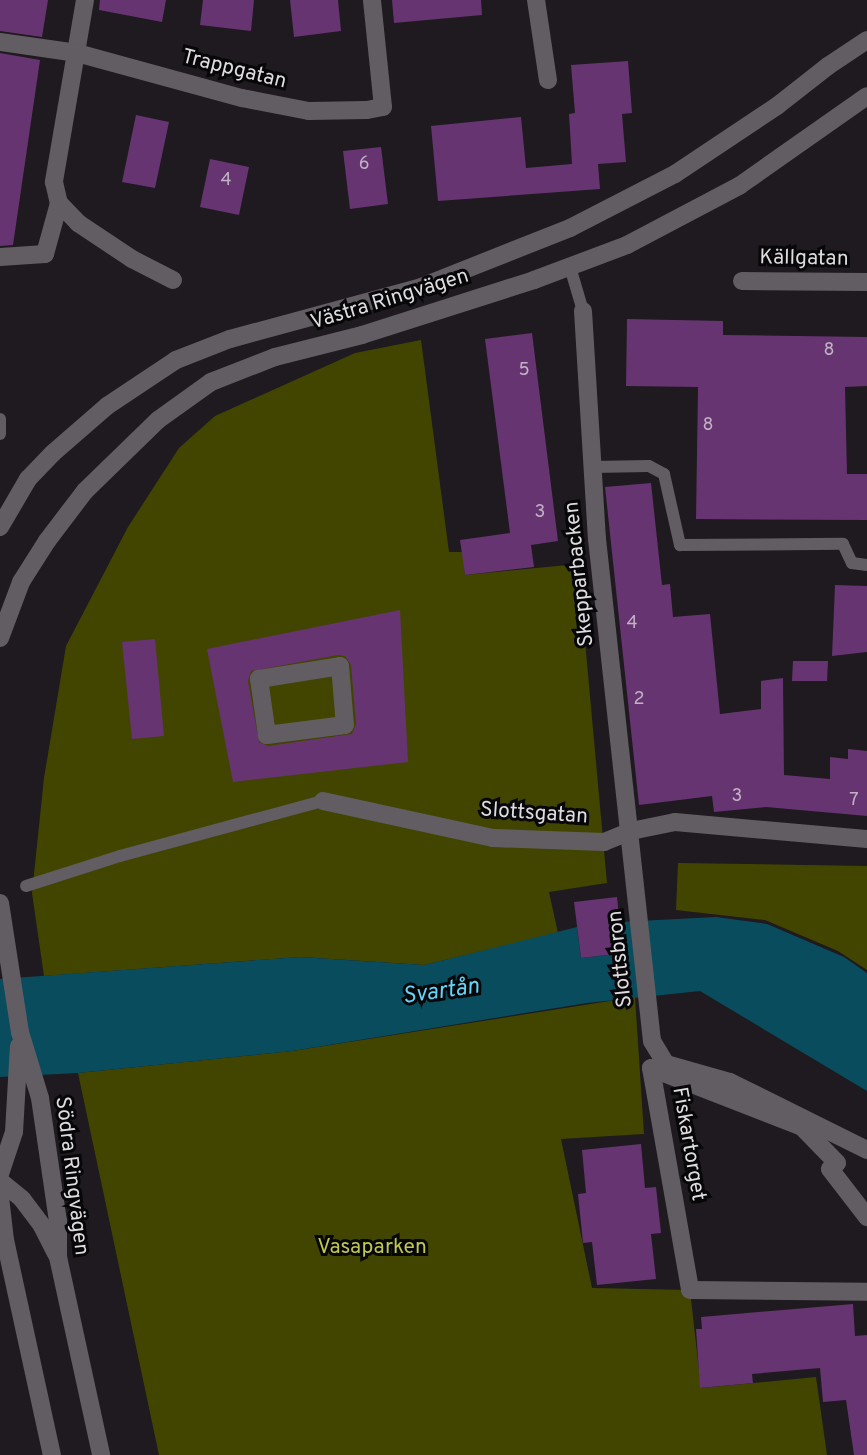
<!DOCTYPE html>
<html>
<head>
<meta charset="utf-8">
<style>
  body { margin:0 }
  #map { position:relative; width:867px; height:1455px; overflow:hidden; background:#1e1a1f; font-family:Overpass,sans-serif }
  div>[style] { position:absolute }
  .green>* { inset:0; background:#424500 }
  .water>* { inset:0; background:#084c5e }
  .building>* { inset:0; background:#663471 }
  .service>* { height:12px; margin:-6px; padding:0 6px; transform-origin:6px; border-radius:6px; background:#625d63 }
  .pedestrian>* { height:18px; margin:-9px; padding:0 9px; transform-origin:9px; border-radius:9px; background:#625d63 }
  .minor>* { height:18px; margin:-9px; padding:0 9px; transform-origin:9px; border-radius:9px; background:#625d63 }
  .secondary>* { height:18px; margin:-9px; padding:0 9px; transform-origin:9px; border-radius:9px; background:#625d63 }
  span { translate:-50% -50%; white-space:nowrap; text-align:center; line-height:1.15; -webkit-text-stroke:6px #070608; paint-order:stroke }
  .number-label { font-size:18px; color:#c1b2c4 }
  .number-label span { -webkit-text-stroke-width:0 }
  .street-label { font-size:21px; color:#dfdcdf }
  .park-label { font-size:21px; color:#c0c850 }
  .water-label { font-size:23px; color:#63d5f9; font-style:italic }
</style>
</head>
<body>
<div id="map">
  <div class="green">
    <i style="clip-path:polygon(421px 340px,449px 552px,463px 552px,465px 575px,578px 564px,607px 883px,549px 892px,558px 933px,424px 965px,300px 957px,44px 976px,32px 893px,44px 778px,66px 646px,128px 527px,179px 448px,215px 416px,355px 353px)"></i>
    <i style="clip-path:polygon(678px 863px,867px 866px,867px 970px,838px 951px,765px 920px,676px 910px)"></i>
    <i style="clip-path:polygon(635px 997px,644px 1134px,561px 1139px,592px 1288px,690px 1290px,701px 1388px,816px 1377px,827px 1455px,159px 1455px,78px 1073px,292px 1051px)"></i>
  </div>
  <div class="water">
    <i style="clip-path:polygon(716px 917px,767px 924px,844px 957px,867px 973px,867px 1091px,700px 991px,587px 1003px,292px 1051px,78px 1073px,0 1077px,0 979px,300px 957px,424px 965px,577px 927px,581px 958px,623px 953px,619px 922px)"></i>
  </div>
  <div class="building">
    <i style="clip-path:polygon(0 0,48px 0,42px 37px,0 31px)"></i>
    <i style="clip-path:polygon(100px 0,166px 0,162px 22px,99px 10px)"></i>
    <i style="clip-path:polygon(203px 0,254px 0,251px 31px,200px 25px)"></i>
    <i style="clip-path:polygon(290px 0,338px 0,341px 31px,294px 37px)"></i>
    <i style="clip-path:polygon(392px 0,481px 0,482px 15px,394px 23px)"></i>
    <i style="clip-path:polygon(0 53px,40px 60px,13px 245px,0 246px)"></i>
    <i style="clip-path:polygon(628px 61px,632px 113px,622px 114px,626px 162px,598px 164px,600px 189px,438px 201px,431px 126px,521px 117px,526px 168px,572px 164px,569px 114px,575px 113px,571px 65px)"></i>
    <i style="clip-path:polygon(136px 115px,169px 122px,155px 188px,122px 182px)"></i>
    <i style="clip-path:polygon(381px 147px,388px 204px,350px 209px,343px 151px)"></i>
    <i style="clip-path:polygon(210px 159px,249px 167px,239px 215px,200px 207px)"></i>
    <i style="clip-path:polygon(627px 319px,723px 321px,723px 335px,867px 337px,867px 386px,845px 387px,847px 474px,867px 474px,867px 520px,696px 519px,698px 387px,626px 386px)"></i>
    <i style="clip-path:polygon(532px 333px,558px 541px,531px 545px,534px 567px,465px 575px,460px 540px,510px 533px,485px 339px)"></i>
    <i style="clip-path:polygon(651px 483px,662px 585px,670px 584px,673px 617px,710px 614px,720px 714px,761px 709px,761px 681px,783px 678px,784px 775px,830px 779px,830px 757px,848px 759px,848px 749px,867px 751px,867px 816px,766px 807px,714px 812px,712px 796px,639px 805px,605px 487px)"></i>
    <i style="clip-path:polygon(835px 585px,867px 586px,867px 652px,832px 656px)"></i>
    <i style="clip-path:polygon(evenodd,400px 610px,408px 762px,233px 782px,207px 649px,400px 610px,338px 655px,345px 656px,351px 665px,356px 724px,352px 734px,268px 746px,259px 742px,248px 681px,251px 671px,338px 655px)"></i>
    <i style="clip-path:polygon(155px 639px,164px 736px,132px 739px,122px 642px)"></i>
    <i style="clip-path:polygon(793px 661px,828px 661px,827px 681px,792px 681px)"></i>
    <i style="clip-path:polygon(617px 897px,623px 953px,581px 958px,574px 902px)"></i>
    <i style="clip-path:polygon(641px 1144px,645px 1188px,656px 1187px,661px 1233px,651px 1234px,656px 1279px,597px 1285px,592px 1242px,583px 1243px,578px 1194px,586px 1193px,582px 1150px)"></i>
    <i style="clip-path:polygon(853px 1304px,855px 1336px,867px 1335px,867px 1455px,854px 1455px,846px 1400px,823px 1402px,820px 1368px,752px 1374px,753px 1383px,700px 1388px,696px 1329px,702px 1329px,701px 1317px)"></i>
  </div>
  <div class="service">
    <i style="left:570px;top:267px;width:46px;rotate:73.5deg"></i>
    <i style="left:0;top:419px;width:15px;rotate:90deg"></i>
    <i style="left:593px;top:467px;width:56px;rotate:-1deg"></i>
    <i style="left:649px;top:466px;width:17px;rotate:28deg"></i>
    <i style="left:664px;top:474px;width:73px;rotate:77.3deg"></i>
    <i style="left:680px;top:545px;width:163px;rotate:-0.4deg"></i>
    <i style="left:843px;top:544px;width:21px;rotate:65deg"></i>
    <i style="left:852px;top:563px;width:15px;rotate:8deg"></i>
    <i style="left:26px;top:886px;width:99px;rotate:-17.7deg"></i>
    <i style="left:120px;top:856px;width:210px;rotate:-15.2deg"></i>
  </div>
  <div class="pedestrian">
    <i style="left:340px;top:666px;width:59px;rotate:85.2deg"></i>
    <i style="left:345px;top:725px;width:79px;rotate:172.7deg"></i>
    <i style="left:267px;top:735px;width:57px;rotate:-98.1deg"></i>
    <i style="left:259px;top:679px;width:82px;rotate:-9.1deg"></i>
    <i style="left:651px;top:1068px;width:225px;rotate:80deg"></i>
    <i style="left:690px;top:1290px;width:177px;rotate:0.6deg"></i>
    <i style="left:651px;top:1068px;width:162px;rotate:21.3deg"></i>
    <i style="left:802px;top:1127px;width:50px;rotate:45.8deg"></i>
    <i style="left:837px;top:1163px;width:9px;rotate:139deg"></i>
    <i style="left:830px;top:1169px;width:61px;rotate:52.4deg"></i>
  </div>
  <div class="minor">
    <i style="left:85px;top:0;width:185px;rotate:99.7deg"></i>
    <i style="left:54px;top:182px;width:22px;rotate:77deg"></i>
    <i style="left:59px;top:203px;width:28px;rotate:46deg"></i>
    <i style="left:78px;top:223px;width:65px;rotate:33.7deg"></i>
    <i style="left:132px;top:259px;width:46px;rotate:27.1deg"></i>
    <i style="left:536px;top:0;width:81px;rotate:81.5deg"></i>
    <i style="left:0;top:42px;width:78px;rotate:8.1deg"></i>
    <i style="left:77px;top:53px;width:171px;rotate:15.3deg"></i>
    <i style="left:242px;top:98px;width:68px;rotate:11deg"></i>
    <i style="left:309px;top:111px;width:58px;rotate:-1deg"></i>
    <i style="left:367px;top:110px;width:16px;rotate:-11deg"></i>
    <i style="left:383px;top:107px;width:108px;rotate:-95.9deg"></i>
    <i style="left:0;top:257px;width:45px;rotate:-3.8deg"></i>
    <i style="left:45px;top:254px;width:53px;rotate:-74.6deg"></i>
    <i style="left:742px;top:281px;width:125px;rotate:0.5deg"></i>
    <i style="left:583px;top:311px;width:228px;rotate:86.5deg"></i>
    <i style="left:597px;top:539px;width:505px;rotate:83.75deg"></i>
    <i style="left:652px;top:1041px;width:27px;rotate:59deg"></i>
    <i style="left:666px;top:1064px;width:66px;rotate:15.7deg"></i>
    <i style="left:730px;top:1082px;width:153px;rotate:26.4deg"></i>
    <i style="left:323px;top:801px;width:174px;rotate:12.3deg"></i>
    <i style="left:493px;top:838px;width:111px;rotate:2.1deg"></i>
    <i style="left:604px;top:842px;width:29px;rotate:-22deg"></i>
    <i style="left:631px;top:831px;width:45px;rotate:-11.6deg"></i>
    <i style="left:675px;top:822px;width:193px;rotate:5.1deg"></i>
  </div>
  <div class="secondary">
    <i style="left:0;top:527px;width:56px;rotate:-59.7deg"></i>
    <i style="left:28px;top:479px;width:36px;rotate:-46deg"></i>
    <i style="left:53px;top:453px;width:72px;rotate:-41deg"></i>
    <i style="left:107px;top:406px;width:83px;rotate:-33.7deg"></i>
    <i style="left:176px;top:360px;width:58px;rotate:-21.3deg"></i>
    <i style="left:230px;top:339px;width:198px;rotate:-15.2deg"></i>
    <i style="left:421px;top:287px;width:160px;rotate:-21.6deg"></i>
    <i style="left:570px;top:228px;width:118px;rotate:-27.2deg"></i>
    <i style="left:675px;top:174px;width:123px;rotate:-33.7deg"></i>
    <i style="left:777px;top:106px;width:65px;rotate:-38.1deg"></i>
    <i style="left:828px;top:66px;width:47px;rotate:-33.7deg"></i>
    <i style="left:0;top:638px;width:60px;rotate:-69.4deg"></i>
    <i style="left:21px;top:582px;width:49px;rotate:-57.6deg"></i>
    <i style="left:47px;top:541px;width:63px;rotate:-52.8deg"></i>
    <i style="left:85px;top:491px;width:102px;rotate:-44.2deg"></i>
    <i style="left:158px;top:420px;width:65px;rotate:-35.6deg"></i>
    <i style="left:211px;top:382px;width:69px;rotate:-21.3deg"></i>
    <i style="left:275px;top:357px;width:90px;rotate:-14.2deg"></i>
    <i style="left:362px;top:335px;width:181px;rotate:-17.7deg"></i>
    <i style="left:534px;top:280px;width:99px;rotate:-20.6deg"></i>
    <i style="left:627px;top:245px;width:127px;rotate:-27.8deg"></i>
    <i style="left:739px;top:186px;width:156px;rotate:-35.1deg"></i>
    <i style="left:0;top:903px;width:131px;rotate:81.2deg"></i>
    <i style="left:20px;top:1032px;width:69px;rotate:73.1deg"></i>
    <i style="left:40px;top:1098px;width:124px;rotate:81.7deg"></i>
    <i style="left:58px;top:1221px;width:36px;rotate:90deg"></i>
    <i style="left:58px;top:1257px;width:203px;rotate:77.7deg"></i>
    <i style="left:0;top:1174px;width:44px;rotate:-71.6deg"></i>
    <i style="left:14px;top:1132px;width:86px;rotate:-86.7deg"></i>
    <i style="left:0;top:1181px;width:28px;rotate:39deg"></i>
    <i style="left:22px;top:1199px;width:34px;rotate:53deg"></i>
    <i style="left:42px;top:1226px;width:31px;rotate:63deg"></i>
    <i style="left:0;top:1197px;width:43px;rotate:83.4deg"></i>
    <i style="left:5px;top:1240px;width:220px;rotate:77.7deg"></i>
  </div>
  <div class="number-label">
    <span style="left:364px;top:165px">6</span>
    <span style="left:226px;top:181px">4</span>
    <span style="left:829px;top:351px">8</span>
    <span style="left:524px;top:371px">5</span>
    <span style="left:708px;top:426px">8</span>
    <span style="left:540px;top:513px">3</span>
    <span style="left:632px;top:624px">4</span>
    <span style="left:639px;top:700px">2</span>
    <span style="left:737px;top:797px">3</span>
    <span style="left:854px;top:801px">7</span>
  </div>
  <div class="street-label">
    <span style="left:234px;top:70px;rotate:14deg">Trappgatan</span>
    <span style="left:804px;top:259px;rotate:1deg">Källgatan</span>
    <span style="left:390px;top:300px;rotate:-17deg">Västra Ringvägen</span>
    <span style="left:580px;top:574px;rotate:-96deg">Skepparbacken</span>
    <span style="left:534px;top:814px;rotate:4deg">Slottsgatan</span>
    <span style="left:621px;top:959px;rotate:-96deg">Slottsbron</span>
    <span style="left:688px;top:1144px;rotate:80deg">Fiskartorget</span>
    <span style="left:71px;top:1176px;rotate:83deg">Södra Ringvägen</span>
  </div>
  <div class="park-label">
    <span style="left:372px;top:1248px">Vasaparken</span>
  </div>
  <div class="water-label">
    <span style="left:441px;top:993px;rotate:-8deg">Svartån</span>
  </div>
</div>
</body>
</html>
